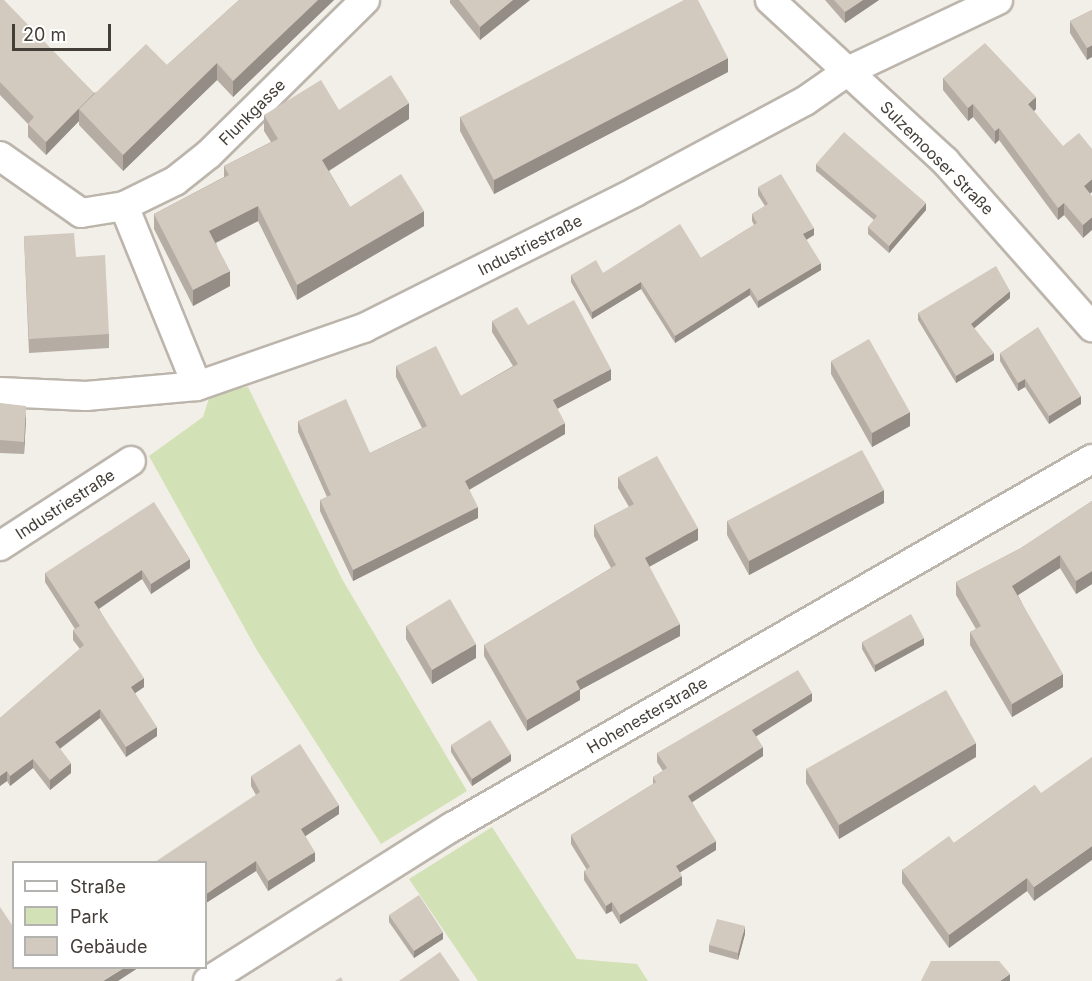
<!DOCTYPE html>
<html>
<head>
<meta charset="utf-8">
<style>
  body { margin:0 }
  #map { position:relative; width:1092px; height:981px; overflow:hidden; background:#f2eee8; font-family:Inter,sans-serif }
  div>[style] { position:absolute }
  .green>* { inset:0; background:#d2e1b6 }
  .roads { filter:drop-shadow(2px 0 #bcb5ac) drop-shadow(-2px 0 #bcb5ac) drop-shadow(0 2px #bcb5ac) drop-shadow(0 -2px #bcb5ac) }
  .street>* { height:28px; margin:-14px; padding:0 14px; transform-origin:14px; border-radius:14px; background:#fff }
  .wall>* { inset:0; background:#b5ada4 }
  .shaded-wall>* { inset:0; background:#938d86 }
  .building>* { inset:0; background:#d2c9bf }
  span { translate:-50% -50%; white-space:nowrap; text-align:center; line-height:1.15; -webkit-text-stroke:4.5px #fff; paint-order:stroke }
  .street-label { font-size:16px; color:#443e38 }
  .legend { position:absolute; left:12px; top:861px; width:195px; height:108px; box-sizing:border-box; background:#fff; border:2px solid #b4b2af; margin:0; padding:8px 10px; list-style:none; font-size:18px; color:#443e38 }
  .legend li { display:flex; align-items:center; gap:12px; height:30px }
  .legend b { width:30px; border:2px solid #b4b2af }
  .scale { position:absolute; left:12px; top:24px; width:99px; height:27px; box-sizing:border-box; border:3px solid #443e38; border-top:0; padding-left:8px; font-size:18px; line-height:21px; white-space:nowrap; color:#443e38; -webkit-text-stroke:4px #fff; paint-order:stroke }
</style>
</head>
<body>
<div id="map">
  <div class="green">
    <i style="clip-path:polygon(248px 387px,342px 579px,467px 791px,381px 844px,258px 652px,149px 456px,203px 417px,211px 392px)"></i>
    <i style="clip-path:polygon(492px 827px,577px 959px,637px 964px,648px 981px,478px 981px,409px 879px)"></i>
  </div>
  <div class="roads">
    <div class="street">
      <i style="left:770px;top:0;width:238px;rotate:42.6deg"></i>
      <i style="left:945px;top:161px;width:222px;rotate:48.5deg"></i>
      <i style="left:0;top:156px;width:99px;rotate:35.1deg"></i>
      <i style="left:81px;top:213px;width:44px;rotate:-9.2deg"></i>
      <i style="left:124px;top:206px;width:194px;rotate:67.9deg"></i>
      <i style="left:124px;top:206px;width:57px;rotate:-26.1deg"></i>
      <i style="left:175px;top:181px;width:43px;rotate:-38.5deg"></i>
      <i style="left:209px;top:154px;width:219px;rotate:-44.6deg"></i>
      <i style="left:0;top:392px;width:86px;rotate:2.7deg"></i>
      <i style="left:86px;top:396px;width:111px;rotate:-5.1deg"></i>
      <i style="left:197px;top:386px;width:177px;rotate:-19.2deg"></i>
      <i style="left:364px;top:328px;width:303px;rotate:-26.6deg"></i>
      <i style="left:635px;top:192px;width:193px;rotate:-28.2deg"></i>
      <i style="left:805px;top:101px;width:52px;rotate:-34.9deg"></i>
      <i style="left:848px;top:71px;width:166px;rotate:-25.3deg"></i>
      <i style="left:0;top:546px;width:156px;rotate:-33deg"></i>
      <i style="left:208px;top:981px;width:289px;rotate:-32.3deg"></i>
      <i style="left:452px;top:827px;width:738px;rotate:-29.9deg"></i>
    </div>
  </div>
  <div class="wall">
    <i style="clip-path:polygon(0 0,94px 93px,167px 65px,239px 0,334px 0,233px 97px,217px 80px,123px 171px,79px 125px,79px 121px,46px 155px,28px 137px,28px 124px,0 95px)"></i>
    <i style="clip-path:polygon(450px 0,530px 0,480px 40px,450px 3px)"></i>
    <i style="clip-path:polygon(825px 0,879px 0,845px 23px)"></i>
    <i style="clip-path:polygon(1092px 10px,1087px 60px,1070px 33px,1070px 21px)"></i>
    <i style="clip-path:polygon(728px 72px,494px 194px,460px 131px,460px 117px)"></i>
    <i style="clip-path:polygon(943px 78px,1036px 109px,1034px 111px,1090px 193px,1083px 238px,1064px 215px,1058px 220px,999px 140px,995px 144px,973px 117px,968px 121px,943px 90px)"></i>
    <i style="clip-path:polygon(339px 110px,409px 119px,329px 171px,350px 207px,424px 226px,297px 300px,258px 221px,216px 243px,230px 286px,193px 306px,154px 229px,154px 214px,224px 177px,224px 166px,271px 142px,264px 131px,264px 115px)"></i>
    <i style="clip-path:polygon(816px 164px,926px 210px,889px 253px,868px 234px,868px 227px,874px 220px,816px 171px)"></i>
    <i style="clip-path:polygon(758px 187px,814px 235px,806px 239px,821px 270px,758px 308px,750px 295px,675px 343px,641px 289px,592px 319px,571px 282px,571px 275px,603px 273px,701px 258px,754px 225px,752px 221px,752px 214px,765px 206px,758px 195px)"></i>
    <i style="clip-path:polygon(24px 236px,76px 257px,109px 334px,109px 348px,29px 353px)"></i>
    <i style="clip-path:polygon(1010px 298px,974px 328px,994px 360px,956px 383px,918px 320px,918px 313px)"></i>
    <i style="clip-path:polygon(492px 321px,528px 325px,611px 380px,557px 409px,565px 434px,469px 490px,478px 518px,353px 581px,320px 511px,320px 500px,327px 497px,298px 432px,298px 421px,370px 453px,422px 428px,396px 377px,396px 366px,461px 396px,513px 366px,492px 332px)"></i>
    <i style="clip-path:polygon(1000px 353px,1081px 404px,1049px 424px,1025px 387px,1018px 391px,1000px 361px)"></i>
    <i style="clip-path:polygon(831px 361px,910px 426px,872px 447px,831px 374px)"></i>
    <i style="clip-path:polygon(0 403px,26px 418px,24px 454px,0 453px)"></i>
    <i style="clip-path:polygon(618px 477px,698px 540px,649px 567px,680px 636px,580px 690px,580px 700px,527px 731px,484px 656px,484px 645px,611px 568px,594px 536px,594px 525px,629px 507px,618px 488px)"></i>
    <i style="clip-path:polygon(1092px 501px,1092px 584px,1076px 594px,1060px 568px,1018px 595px,1063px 687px,1012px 717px,970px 645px,970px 632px,976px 629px,956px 595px,956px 582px,1021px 548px)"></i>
    <i style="clip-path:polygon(884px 503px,749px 575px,727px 535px,727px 521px)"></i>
    <i style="clip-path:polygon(190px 568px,151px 594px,142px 579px,99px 609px,144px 687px,135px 693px,157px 736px,126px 757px,100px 718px,60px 749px,71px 773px,50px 790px,33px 768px,10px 786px,7px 781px,0 786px,0 718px,80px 649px,73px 640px,73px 630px,75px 629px,45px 582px,45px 573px)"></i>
    <i style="clip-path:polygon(406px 626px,476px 658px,432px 684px,406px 639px)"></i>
    <i style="clip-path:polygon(862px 642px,924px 645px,875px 672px,862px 649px)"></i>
    <i style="clip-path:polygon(812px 701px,756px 736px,763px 756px,692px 802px,716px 850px,680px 872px,682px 885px,620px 924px,612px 911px,606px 914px,584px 880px,584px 871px,587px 870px,571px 844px,571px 835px,653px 784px,653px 777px,663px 771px,657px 762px,657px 753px)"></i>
    <i style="clip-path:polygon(451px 745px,511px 761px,472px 786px,451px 752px)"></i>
    <i style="clip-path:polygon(976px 757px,839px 839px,806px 783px,806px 769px)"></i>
    <i style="clip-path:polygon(251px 776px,339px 814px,305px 836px,315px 861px,268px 891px,256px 871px,206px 903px,256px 795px,251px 786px)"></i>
    <i style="clip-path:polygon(1035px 785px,1034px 901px,1027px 891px,949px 948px,902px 883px,902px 870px,954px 843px)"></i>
    <i style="clip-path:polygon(389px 915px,443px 939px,414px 958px,389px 922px)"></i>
    <i style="clip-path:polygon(745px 934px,738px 960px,709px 952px,709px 945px)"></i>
  </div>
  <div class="shaded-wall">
    <i style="clip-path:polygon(318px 0,334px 0,233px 97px,233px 81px)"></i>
    <i style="clip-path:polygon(513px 0,530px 0,480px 40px,480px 27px)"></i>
    <i style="clip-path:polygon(863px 0,879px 0,845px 23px,845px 12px)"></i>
    <i style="clip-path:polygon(1092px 45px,1092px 57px,1087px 60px,1087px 48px)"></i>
    <i style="clip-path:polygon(728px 58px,728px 72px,494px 194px,494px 180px)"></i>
    <i style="clip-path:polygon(217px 63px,217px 80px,123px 171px,123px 155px)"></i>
    <i style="clip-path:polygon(94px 93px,79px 109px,79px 121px,46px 155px,46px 142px)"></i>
    <i style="clip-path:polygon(1036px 97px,1036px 109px,1028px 116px,1028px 104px)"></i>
    <i style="clip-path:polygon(409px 103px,409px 119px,322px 175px,322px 160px)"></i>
    <i style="clip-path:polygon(973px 104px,973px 117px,968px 121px,968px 108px)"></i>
    <i style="clip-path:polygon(999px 128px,999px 140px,995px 144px,995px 131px)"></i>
    <i style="clip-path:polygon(1092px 179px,1092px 192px,1084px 199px,1084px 186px)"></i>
    <i style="clip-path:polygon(926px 203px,926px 210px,889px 253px,889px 246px)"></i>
    <i style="clip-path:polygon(1064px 203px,1064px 215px,1058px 220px,1058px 208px)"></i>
    <i style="clip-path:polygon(258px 206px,258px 221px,209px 246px,209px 231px)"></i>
    <i style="clip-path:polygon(424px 211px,424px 226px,297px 300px,297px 285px)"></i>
    <i style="clip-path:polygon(1092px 217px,1092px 230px,1083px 238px,1083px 225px)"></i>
    <i style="clip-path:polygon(814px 228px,814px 235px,803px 242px,803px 234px)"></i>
    <i style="clip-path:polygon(821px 263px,821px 270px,758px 308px,758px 301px)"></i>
    <i style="clip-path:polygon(230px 271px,230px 286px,193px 306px,193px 290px)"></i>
    <i style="clip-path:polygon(641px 282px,641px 289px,592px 319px,592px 312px)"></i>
    <i style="clip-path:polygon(750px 288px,750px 295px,675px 343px,675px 336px)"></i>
    <i style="clip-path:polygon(1010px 291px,1010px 298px,971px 331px,971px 324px)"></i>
    <i style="clip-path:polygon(994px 353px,994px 360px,956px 383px,956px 376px)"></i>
    <i style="clip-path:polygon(611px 369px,611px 380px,553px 411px,553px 400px)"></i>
    <i style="clip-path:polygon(1025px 379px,1025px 387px,1018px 391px,1018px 383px)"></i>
    <i style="clip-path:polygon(1081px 396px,1081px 404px,1049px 424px,1049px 416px)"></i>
    <i style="clip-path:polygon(26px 406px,26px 418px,24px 454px,24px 442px)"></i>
    <i style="clip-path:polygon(910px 412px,910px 426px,872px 447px,872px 433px)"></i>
    <i style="clip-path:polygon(565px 423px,565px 434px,465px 492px,465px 481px)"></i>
    <i style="clip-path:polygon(884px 490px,884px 503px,749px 575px,749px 561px)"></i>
    <i style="clip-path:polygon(478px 507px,478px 518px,353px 581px,353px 570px)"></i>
    <i style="clip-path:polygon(698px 528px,698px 540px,645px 569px,645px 558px)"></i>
    <i style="clip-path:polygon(1060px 555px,1060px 568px,1012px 599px,1012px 586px)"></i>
    <i style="clip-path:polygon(190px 559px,190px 568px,151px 594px,151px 584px)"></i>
    <i style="clip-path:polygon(142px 570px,142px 579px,94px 612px,94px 602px)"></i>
    <i style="clip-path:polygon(1092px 571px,1092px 584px,1076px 594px,1076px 581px)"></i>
    <i style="clip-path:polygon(680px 624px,680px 636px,580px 690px,580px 700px,527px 731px,527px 720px,576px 681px)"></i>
    <i style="clip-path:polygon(924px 638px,924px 645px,875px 672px,875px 665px)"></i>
    <i style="clip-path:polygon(476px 644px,476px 658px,432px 684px,432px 670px)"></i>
    <i style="clip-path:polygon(1063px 674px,1063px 687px,1012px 717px,1012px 704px)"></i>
    <i style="clip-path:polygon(144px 678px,144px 687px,131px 696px,131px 687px)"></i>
    <i style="clip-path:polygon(812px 693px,812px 701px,752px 739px,752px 730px)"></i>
    <i style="clip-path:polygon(100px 709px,100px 718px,55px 752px,55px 742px)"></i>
    <i style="clip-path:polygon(157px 727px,157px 736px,126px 757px,126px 747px)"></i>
    <i style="clip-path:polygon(976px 743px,976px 757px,839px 839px,839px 825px)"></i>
    <i style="clip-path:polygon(763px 747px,763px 756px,688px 805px,688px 796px)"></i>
    <i style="clip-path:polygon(511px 754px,511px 761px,472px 786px,472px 779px)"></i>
    <i style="clip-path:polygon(33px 759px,33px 768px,10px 786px,10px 776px)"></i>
    <i style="clip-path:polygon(71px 763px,71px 773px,50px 790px,50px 780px)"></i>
    <i style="clip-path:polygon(7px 771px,7px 781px,0 786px,0 776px)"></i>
    <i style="clip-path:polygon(339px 805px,339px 814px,301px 839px,301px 829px)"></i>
    <i style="clip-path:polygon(716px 841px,716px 850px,676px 875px,676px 866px)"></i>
    <i style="clip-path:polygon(1092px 846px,1092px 860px,1034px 901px,1034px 887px)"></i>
    <i style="clip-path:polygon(315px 852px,315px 861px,268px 891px,268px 881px)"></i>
    <i style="clip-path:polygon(256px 861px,256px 871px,206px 903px,206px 894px)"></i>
    <i style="clip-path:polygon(682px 876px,682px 885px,620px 924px,620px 915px)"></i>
    <i style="clip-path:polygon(1027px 878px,1027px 891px,949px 948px,949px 935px)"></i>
    <i style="clip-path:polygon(612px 902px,612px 911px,606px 914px,606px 906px)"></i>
    <i style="clip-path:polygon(745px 926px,745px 934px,738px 960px,738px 953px)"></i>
    <i style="clip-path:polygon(443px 932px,443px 939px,414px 958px,414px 951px)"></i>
    <i style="clip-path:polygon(124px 968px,138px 968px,118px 981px,103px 981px)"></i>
    <i style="clip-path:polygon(1010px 974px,1010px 981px,1000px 981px)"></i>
  </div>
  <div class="building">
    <i style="clip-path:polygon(0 0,4px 0,94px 93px,46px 142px,28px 124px,34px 117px,0 82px)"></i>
    <i style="clip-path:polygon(239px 0,318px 0,233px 81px,217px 63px,123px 155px,79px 109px,146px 44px,167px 65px)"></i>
    <i style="clip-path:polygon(459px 0,513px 0,480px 27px)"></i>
    <i style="clip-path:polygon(684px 0,698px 0,728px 58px,494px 180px,460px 117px)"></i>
    <i style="clip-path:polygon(834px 0,863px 0,845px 12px)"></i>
    <i style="clip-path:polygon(1092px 10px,1092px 45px,1087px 48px,1070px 21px)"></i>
    <i style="clip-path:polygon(985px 43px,1036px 97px,1028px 104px,1063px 146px,1079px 133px,1092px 149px,1092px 179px,1084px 186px,1092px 196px,1092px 217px,1083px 225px,1064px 203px,1058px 208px,999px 128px,995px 131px,973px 104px,968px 108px,943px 78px)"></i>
    <i style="clip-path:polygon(391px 75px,409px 103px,322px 160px,350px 207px,401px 174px,424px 211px,297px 285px,258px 206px,209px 231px,230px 271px,193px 290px,154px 214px,229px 175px,224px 166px,278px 139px,264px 115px,321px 80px,339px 110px)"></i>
    <i style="clip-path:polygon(844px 132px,926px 203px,889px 246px,868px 227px,877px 216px,816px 164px)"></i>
    <i style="clip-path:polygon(781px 174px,814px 228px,803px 234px,821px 263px,758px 301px,750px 288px,675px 336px,641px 282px,592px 312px,571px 275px,596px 260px,603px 273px,680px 224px,701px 258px,757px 223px,752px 214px,768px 204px,758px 187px)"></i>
    <i style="clip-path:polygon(74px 233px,76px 257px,105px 255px,109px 334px,29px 339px,24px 236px)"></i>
    <i style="clip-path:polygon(996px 266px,1010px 291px,971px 324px,994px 353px,956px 376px,918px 313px)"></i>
    <i style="clip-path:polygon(574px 300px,611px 369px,553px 400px,565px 423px,465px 481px,478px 507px,353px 570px,320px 500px,331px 495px,298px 421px,346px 399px,370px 453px,427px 426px,396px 366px,436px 346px,461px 396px,518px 364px,492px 321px,517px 307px,528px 325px)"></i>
    <i style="clip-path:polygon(1038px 327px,1081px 396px,1049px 416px,1025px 379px,1018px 383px,1000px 353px)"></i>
    <i style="clip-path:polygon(869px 339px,910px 412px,872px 433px,831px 361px)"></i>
    <i style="clip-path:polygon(0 403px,26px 406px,24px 442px,0 440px)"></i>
    <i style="clip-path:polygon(862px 450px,884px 490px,749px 561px,727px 521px)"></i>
    <i style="clip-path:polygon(657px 456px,698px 528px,645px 558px,680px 624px,576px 681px,580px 689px,527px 720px,484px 645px,616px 565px,594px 525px,634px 504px,618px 477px)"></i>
    <i style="clip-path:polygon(1092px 501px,1092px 571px,1076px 581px,1060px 555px,1012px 586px,1063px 674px,1012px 704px,970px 632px,981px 626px,956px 582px,1021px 548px)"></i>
    <i style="clip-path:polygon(154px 502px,190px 559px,151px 584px,142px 570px,94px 602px,144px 678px,131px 687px,157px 727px,126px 747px,100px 709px,55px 742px,71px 763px,50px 780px,33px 759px,10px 776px,7px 771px,0 776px,0 718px,84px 645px,73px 630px,80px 626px,45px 573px)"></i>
    <i style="clip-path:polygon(450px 599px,476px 644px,432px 670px,406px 626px)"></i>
    <i style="clip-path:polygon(911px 614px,924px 638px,875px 665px,862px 642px)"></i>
    <i style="clip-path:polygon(798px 670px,812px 693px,752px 730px,763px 747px,688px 796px,716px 841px,676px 866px,682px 876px,620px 915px,612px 902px,606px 906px,584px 871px,590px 867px,571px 835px,656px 782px,653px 777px,667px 768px,657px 753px)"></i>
    <i style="clip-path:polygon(946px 690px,976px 743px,839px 825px,806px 769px)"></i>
    <i style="clip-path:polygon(490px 720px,511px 754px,472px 779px,451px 745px)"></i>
    <i style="clip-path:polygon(300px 744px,339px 805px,301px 829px,315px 852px,268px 881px,256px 861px,206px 894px,206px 862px,155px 862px,260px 792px,251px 776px)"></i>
    <i style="clip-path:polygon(1092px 757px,1092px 846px,1034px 887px,1027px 878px,949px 935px,902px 870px,949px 836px,954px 843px,1035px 785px,1041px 793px)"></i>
    <i style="clip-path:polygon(419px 895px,443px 932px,414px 951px,389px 915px)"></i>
    <i style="clip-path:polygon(0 907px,14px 928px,14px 968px,124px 968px,103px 981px,0 981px)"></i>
    <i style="clip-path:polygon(717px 919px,745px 926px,738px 953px,709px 945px)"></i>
    <i style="clip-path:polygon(440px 952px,460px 981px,399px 981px)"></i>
    <i style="clip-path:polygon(931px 961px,999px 961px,1010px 974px,1000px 981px,921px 981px)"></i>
    <i style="clip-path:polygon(341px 977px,343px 981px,335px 981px)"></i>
  </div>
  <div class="street-label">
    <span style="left:252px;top:112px;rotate:-45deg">Flunkgasse</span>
    <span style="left:937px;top:158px;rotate:45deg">Sulzemooser Straße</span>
    <span style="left:530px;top:245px;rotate:-27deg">Industriestraße</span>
    <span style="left:65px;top:504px;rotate:-33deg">Industriestraße</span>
    <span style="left:647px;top:715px;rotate:-30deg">Hohenesterstraße</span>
  </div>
  <ul class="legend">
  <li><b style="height:8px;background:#fff"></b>Straße</li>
  <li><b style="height:16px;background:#d2e1b6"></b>Park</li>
  <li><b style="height:16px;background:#d2c9bf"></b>Gebäude</li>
  </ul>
  <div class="scale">20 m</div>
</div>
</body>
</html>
